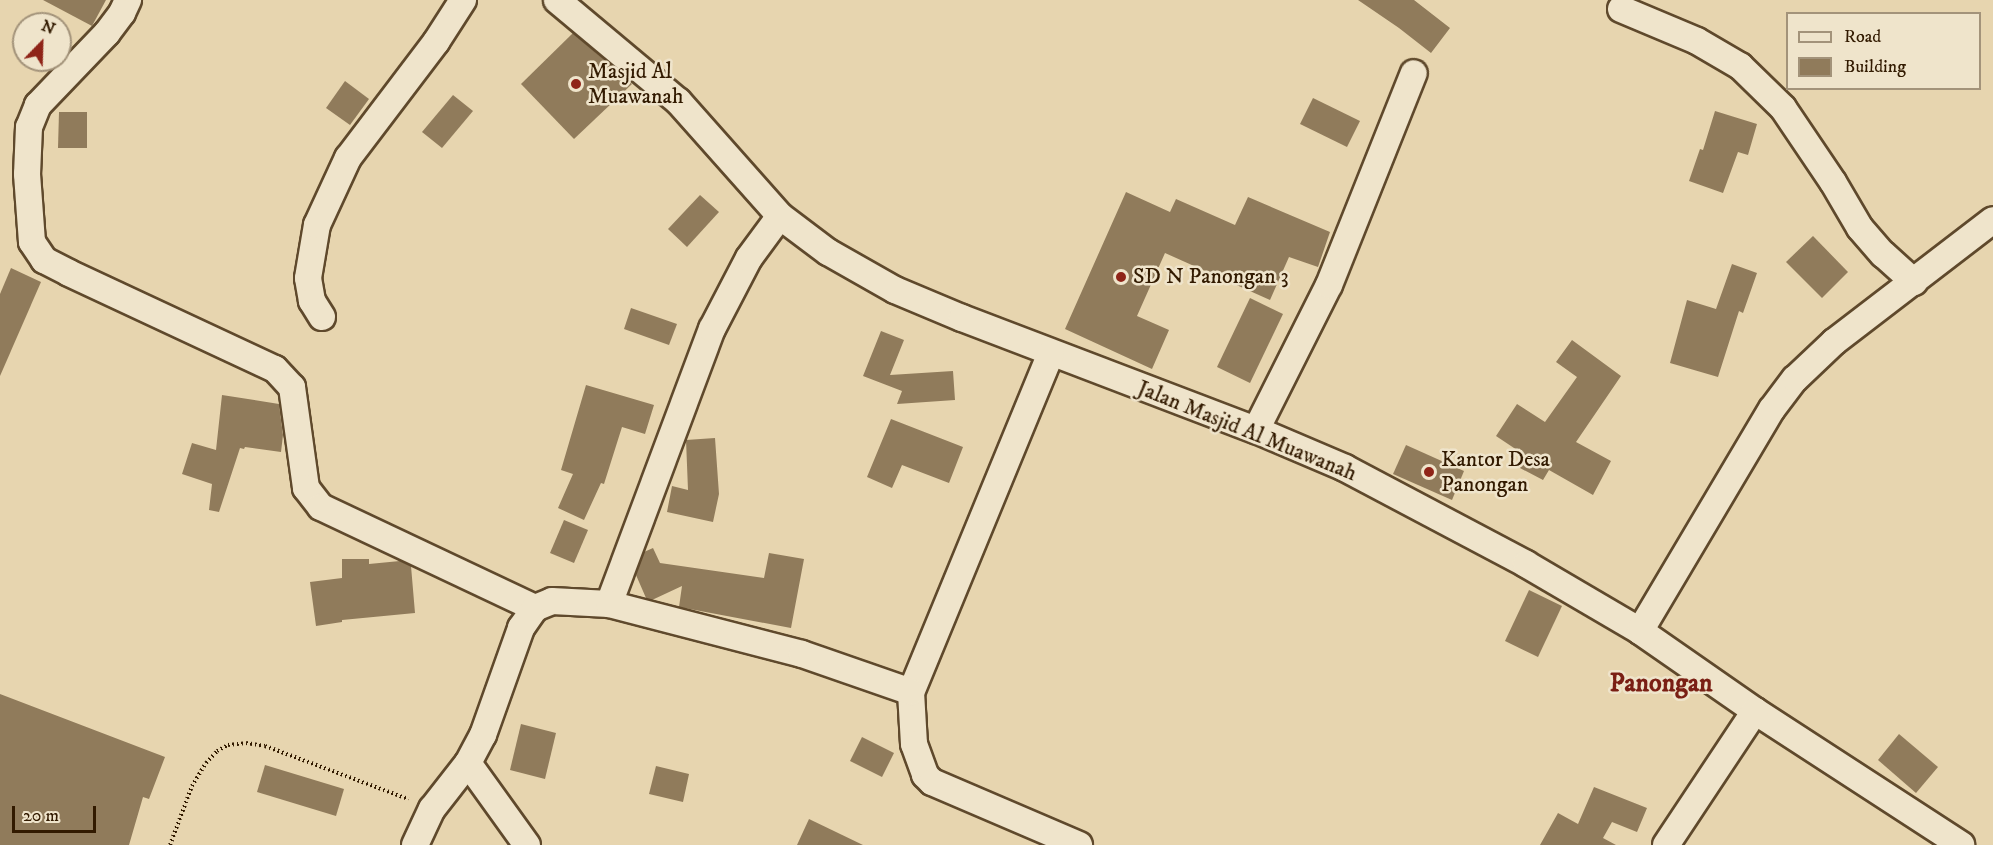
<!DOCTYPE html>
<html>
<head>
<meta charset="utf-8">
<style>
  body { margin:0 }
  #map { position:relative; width:1993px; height:845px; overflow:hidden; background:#e7d5af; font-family:"IM FELL DW Pica",serif }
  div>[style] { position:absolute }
  .building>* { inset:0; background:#907b5b }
  .path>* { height:4px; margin-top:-2px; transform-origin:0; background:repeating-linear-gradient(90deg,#321a00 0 1.5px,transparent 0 4.5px) }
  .roads { filter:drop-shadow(2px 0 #5f492c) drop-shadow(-2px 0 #5f492c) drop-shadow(0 2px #5f492c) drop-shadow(0 -2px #5f492c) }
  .minor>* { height:26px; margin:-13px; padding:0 13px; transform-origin:13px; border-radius:13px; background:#efe4cb }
  .dots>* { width:16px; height:16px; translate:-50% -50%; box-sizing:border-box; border:3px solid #efe4cb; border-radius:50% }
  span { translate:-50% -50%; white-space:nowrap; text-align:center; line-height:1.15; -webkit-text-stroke:5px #efe4cb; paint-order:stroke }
  .poi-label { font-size:22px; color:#321a00 }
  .left { translate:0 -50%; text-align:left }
  .street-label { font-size:22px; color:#321a00 }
  .quarter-label { font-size:26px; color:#7a1f14; font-weight:700 }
  .legend { position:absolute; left:1786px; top:12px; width:195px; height:78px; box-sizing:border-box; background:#efe4cb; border:2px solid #a3937a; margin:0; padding:8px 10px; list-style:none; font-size:18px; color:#321a00 }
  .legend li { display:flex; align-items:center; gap:12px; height:30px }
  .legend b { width:30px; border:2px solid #a3937a }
  .north { position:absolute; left:12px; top:12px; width:60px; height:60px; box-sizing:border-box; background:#efe4cb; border:2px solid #a3937a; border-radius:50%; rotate:23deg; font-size:16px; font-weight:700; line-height:24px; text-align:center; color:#321a00 }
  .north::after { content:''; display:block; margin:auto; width:21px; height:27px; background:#8f2418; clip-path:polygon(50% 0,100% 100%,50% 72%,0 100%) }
  .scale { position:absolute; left:12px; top:806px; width:84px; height:27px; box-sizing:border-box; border:3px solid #321a00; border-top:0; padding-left:8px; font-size:18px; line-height:21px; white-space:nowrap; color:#321a00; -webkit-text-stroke:4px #efe4cb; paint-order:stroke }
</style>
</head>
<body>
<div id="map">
  <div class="building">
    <i style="clip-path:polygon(43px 0,106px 0,92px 26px)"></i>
    <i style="clip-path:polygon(1358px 0,1414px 0,1450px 28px,1431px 53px,1399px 28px)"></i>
    <i style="clip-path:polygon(573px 33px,632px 84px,574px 139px,521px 84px)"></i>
    <i style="clip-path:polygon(345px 81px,369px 99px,350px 125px,326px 108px)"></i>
    <i style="clip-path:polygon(453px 95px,473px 111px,442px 148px,422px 132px)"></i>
    <i style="clip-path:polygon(1313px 98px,1360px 121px,1347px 147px,1300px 124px)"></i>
    <i style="clip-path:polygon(1715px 111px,1757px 124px,1748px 155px,1738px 152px,1723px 193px,1689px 181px,1700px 149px,1703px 150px)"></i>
    <i style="clip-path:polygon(59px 112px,87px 112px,87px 148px,58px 148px)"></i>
    <i style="clip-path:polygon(1126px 192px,1170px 212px,1176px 199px,1235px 225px,1248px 197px,1330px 232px,1318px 267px,1289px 257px,1270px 300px,1165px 253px,1137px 316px,1169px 330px,1152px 369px,1065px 329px)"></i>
    <i style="clip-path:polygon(700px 195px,719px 212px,687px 247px,668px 229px)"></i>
    <i style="clip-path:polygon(1813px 236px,1848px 272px,1822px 298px,1786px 262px)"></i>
    <i style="clip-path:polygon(1732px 264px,1757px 273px,1743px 313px,1739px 311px,1718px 377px,1670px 363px,1687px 300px,1716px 309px)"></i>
    <i style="clip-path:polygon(11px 268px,41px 282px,0 376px,0 294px)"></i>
    <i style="clip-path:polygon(1250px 298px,1283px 314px,1250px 383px,1217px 367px)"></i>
    <i style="clip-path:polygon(631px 308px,677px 324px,669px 345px,624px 329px)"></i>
    <i style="clip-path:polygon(881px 331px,904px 340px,890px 375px,953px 371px,955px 400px,897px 404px,902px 391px,863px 376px)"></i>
    <i style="clip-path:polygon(1572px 340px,1621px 376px,1576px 442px,1611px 461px,1593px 495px,1549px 470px,1543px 480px,1520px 468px,1526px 456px,1496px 436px,1517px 404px,1545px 422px,1577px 377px,1556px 362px)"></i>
    <i style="clip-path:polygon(586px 385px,654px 405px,645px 434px,622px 427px,604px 484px,601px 483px,584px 520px,558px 508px,573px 474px,561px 470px)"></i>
    <i style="clip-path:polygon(222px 395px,279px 404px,283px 435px,281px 452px,245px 447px,244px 449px,240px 448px,219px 512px,209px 510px,212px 484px,182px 474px,192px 443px,216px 450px)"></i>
    <i style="clip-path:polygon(891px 419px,963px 447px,949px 483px,902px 465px,892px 488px,867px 477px)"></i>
    <i style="clip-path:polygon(715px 438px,719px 494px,713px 522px,667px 512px,672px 486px,688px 490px,686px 440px)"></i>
    <i style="clip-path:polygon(1406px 445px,1464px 471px,1452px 500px,1393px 474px)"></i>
    <i style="clip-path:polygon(564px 520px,588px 530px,574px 563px,550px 553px)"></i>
    <i style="clip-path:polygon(653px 548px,660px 563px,764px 578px,769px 553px,804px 559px,791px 628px,679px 607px,682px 586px,652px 600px,646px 598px,636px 575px,644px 552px)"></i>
    <i style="clip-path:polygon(342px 559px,369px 559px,369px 564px,400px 561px,411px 566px,415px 613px,342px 620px,342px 622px,316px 626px,310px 582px,342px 578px)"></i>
    <i style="clip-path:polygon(1529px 590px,1562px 606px,1538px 657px,1505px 641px)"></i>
    <i style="clip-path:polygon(0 694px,165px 757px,149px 799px,143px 797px,129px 845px,0 845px)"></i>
    <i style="clip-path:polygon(521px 724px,556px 733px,545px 779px,510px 770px)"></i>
    <i style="clip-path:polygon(1899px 734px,1938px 767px,1916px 793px,1878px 760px)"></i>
    <i style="clip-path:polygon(862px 737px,894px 753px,882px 777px,850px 761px)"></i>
    <i style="clip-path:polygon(265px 765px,344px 789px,336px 816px,257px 792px)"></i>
    <i style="clip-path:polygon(656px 766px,689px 774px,683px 802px,649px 794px)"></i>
    <i style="clip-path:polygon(1594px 787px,1647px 808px,1637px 832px,1612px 822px,1603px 838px,1616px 845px,1540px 845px,1558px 813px,1578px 824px)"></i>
    <i style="clip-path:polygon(809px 819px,863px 845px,797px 845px)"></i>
  </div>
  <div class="path">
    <i style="left:170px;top:845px;width:63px;rotate:-69.6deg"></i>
    <i style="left:192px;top:786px;width:27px;rotate:-59deg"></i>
    <i style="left:206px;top:763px;width:16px;rotate:-47deg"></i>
    <i style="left:217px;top:751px;width:13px;rotate:-29deg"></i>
    <i style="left:228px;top:745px;width:18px;rotate:-6deg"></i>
    <i style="left:246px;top:743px;width:19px;rotate:9deg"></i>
    <i style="left:265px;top:746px;width:153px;rotate:20.3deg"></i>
  </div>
  <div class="roads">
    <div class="minor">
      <i style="left:128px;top:0;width:14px;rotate:115deg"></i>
      <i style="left:122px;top:13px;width:25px;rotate:127deg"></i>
      <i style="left:107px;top:33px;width:100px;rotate:133.8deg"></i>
      <i style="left:38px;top:105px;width:24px;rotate:112deg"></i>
      <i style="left:29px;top:127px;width:47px;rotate:92.4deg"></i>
      <i style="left:27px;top:174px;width:68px;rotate:85.8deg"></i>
      <i style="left:32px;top:242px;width:22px;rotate:56deg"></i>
      <i style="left:44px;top:260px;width:28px;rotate:27deg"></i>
      <i style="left:69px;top:273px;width:227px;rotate:25deg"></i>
      <i style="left:275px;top:369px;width:25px;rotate:47deg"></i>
      <i style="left:292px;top:387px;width:102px;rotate:82.1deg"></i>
      <i style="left:306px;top:488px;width:24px;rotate:52deg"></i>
      <i style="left:321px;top:507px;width:237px;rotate:25.3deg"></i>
      <i style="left:557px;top:0;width:158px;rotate:39.9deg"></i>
      <i style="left:678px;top:101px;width:154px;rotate:48.4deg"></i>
      <i style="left:780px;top:216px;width:60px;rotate:36.9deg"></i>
      <i style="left:828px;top:252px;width:77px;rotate:29.6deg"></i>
      <i style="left:895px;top:290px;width:73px;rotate:22.7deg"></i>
      <i style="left:962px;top:318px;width:315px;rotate:20.9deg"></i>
      <i style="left:1256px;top:430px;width:97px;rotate:23.1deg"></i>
      <i style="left:1345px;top:468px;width:205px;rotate:27.9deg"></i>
      <i style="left:1526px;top:564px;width:132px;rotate:30.4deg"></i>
      <i style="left:1640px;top:631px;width:140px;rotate:34.8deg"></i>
      <i style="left:1755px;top:711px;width:246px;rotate:33deg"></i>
      <i style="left:1621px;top:9px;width:82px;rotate:22.8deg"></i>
      <i style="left:1697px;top:41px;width:50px;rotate:30.2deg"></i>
      <i style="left:1740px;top:66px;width:60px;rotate:44.3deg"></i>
      <i style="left:1783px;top:108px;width:89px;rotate:56deg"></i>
      <i style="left:1833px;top:182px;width:53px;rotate:59.6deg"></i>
      <i style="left:1860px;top:228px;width:35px;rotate:49deg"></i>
      <i style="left:1883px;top:254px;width:42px;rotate:42.1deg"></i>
      <i style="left:322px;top:317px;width:19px;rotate:-122deg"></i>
      <i style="left:312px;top:301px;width:23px;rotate:-100deg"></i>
      <i style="left:308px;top:278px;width:54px;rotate:-80.4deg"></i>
      <i style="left:317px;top:225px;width:74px;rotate:-65.2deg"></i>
      <i style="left:348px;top:158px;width:146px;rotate:-52.8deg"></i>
      <i style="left:436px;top:42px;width:50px;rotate:-57.3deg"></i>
      <i style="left:1051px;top:353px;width:367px;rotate:112.4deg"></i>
      <i style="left:911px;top:692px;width:52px;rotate:86.7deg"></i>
      <i style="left:914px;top:744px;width:33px;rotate:70deg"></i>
      <i style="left:925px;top:775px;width:10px;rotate:45deg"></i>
      <i style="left:932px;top:782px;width:160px;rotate:23.2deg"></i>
      <i style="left:1256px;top:430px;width:162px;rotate:-63.3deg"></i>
      <i style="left:1329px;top:285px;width:228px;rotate:-68.2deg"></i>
      <i style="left:609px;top:604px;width:294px;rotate:-69.5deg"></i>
      <i style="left:712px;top:329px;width:80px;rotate:-62.5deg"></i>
      <i style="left:749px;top:258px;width:52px;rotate:-53.6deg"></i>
      <i style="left:1640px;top:631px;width:258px;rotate:-59.3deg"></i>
      <i style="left:1772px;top:409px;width:38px;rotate:-53deg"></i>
      <i style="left:1795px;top:379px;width:54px;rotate:-43.5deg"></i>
      <i style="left:1834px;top:342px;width:200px;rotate:-37.5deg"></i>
      <i style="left:468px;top:763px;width:101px;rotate:54.3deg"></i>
      <i style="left:415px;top:845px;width:40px;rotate:-65deg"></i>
      <i style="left:432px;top:809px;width:58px;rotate:-52deg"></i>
      <i style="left:468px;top:763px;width:32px;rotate:-62deg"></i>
      <i style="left:483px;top:735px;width:114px;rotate:-70.4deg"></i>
      <i style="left:521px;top:628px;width:24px;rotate:-55deg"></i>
      <i style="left:535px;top:608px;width:18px;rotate:-22deg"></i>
      <i style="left:552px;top:601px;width:57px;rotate:3deg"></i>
      <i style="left:609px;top:604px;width:199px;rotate:14.5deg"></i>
      <i style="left:802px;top:654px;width:115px;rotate:19.2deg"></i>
      <i style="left:1666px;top:845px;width:161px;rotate:-56.4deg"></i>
    </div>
  </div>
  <div class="dots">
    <i style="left:576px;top:84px;background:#8f2418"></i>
    <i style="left:1121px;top:277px;background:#8f2418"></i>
    <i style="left:1429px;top:472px;background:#8f2418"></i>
  </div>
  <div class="poi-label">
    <span class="left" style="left:588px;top:84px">Masjid Al<br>Muawanah</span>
    <span class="left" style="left:1133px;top:277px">SD N Panongan 3</span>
    <span class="left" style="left:1441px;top:472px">Kantor Desa<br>Panongan</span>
  </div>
  <div class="street-label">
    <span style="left:1247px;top:431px;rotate:22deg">Jalan Masjid Al Muawanah</span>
  </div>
  <div class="quarter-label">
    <span style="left:1661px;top:684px">Panongan</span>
  </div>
  <ul class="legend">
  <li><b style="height:8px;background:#efe4cb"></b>Road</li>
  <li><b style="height:16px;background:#907b5b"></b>Building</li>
  </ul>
  <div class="north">N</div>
  <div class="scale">20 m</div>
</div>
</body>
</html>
